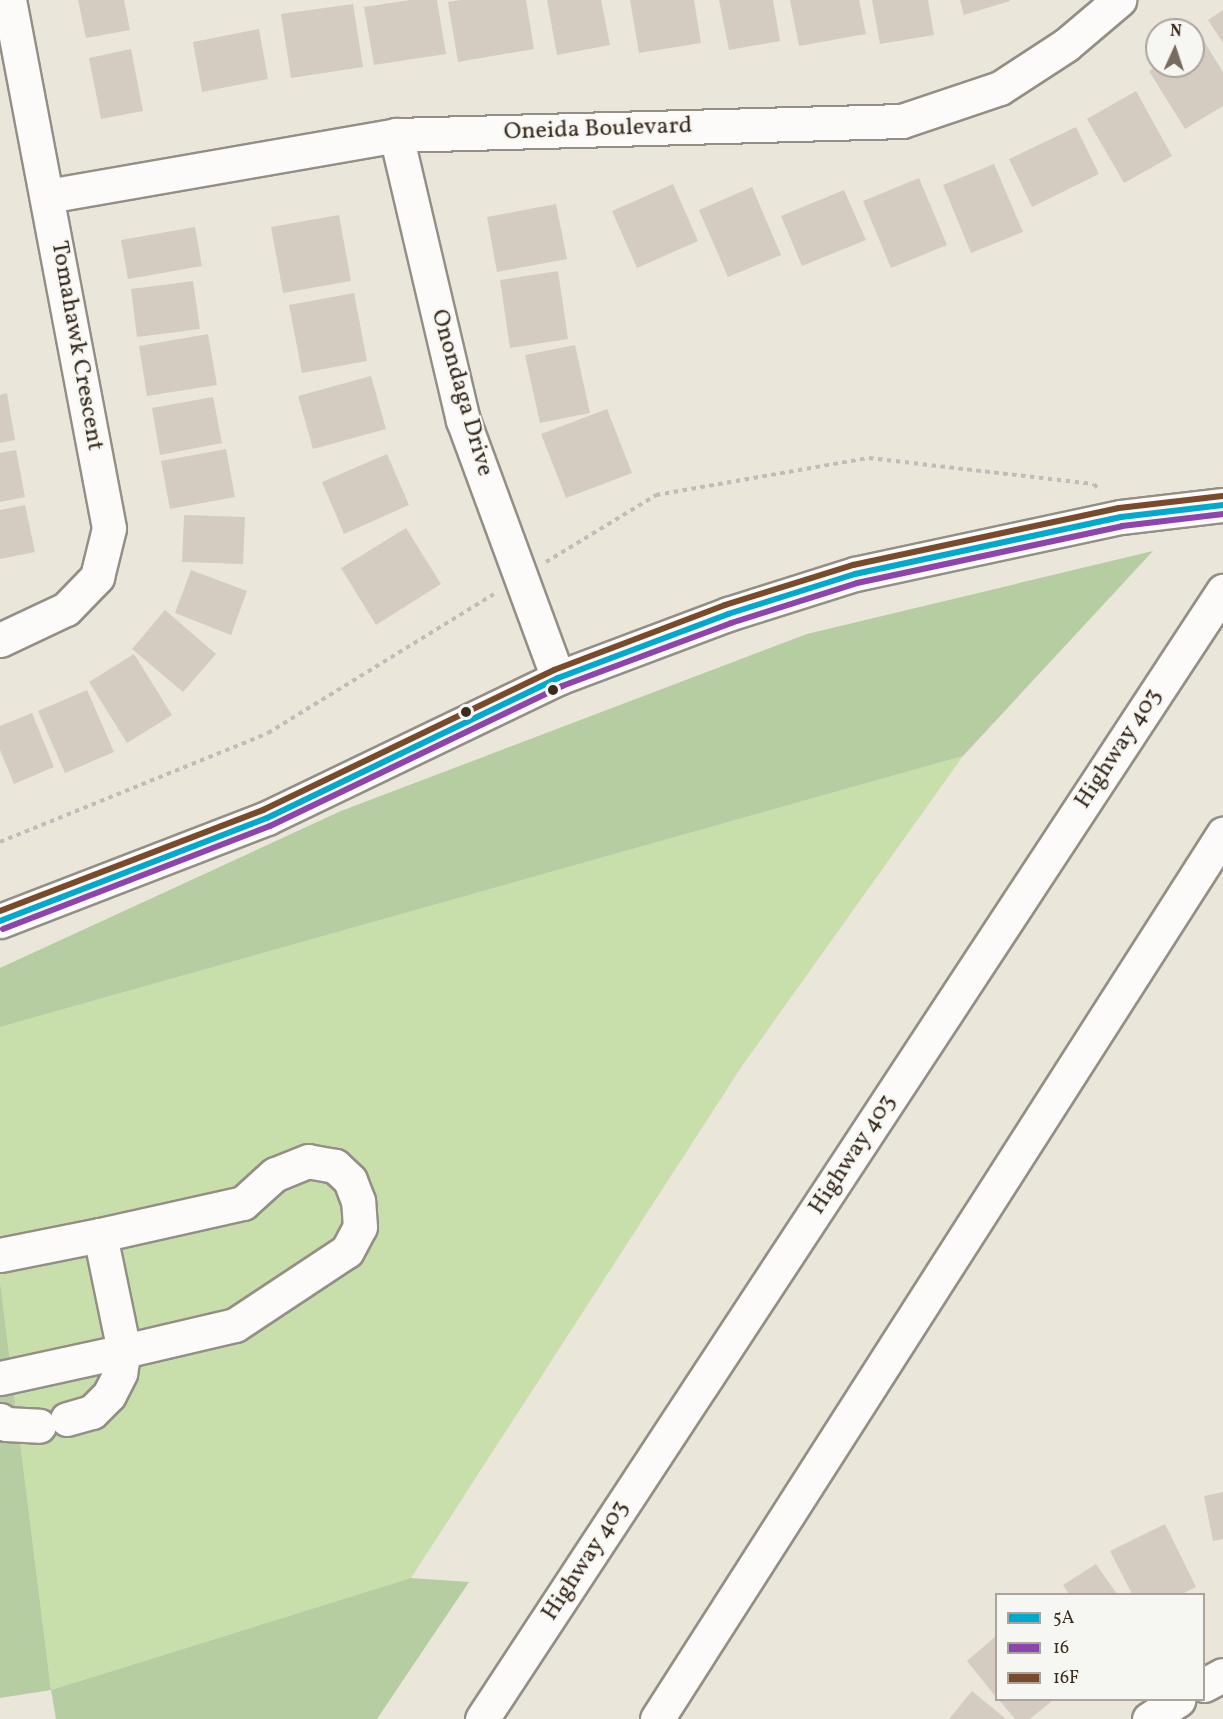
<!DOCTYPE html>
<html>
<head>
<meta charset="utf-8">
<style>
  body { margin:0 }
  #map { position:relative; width:1223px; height:1719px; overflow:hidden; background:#eae6da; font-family:Vollkorn,serif }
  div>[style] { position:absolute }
  .green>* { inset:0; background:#c8dfac }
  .forest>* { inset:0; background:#b5cda1 }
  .building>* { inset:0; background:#d5ccc1 }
  .path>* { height:4px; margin-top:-2px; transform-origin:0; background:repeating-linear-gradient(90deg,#bfbcba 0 4.5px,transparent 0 9px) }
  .roads { filter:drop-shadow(2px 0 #948f86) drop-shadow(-2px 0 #948f86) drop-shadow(0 2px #948f86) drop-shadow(0 -2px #948f86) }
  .minor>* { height:33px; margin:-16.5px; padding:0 16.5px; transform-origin:16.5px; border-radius:16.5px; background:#fcfbf9 }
  .major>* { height:33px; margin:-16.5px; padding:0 16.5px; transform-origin:16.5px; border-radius:16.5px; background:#fcfbf9 }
  .highway>* { height:33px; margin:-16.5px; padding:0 16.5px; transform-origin:16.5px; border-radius:16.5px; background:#fcfbf9 }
  .bus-1>* { height:6px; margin:-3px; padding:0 3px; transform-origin:3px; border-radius:3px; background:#00a9ce }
  .bus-2>* { height:6px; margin:-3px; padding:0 3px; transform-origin:3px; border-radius:3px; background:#8e44ad }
  .bus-3>* { height:6px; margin:-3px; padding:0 3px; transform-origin:3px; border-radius:3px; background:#7a4b2a }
  .dots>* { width:16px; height:16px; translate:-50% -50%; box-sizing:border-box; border:3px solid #f6f6f2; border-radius:50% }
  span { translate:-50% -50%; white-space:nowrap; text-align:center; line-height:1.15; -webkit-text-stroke:4.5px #f6f6f2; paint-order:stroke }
  .street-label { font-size:24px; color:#3b2a1e }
  .legend { position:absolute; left:995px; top:1593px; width:210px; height:108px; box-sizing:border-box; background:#f6f6f2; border:2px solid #aba49d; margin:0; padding:8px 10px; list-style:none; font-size:18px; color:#3b2a1e }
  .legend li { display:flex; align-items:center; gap:12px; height:30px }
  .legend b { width:30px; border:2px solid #aba49d }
  .north { position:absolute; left:1145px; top:18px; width:60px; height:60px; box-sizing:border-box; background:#f6f6f2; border:2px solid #aba49d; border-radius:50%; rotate:3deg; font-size:16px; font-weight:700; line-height:24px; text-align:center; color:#3b2a1e }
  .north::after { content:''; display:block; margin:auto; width:21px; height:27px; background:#786c60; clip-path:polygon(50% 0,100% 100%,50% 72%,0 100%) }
</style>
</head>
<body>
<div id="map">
  <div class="green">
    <i style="clip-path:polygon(963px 756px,742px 1066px,411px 1578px,51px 1690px,0 1281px,0 1027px)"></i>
  </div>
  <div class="forest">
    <i style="clip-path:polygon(1153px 551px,963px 756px,0 1027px,0 968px,341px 811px,807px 634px)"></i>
    <i style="clip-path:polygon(0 1281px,51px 1690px,411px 1578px,469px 1582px,377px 1719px,56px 1719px,51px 1690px,0 1698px)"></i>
  </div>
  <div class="building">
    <i style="clip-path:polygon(78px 0,124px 0,130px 30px,86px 38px)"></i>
    <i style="clip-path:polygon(410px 0,437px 0,446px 54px,374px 65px,364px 7px)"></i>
    <i style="clip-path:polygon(461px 0,526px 0,534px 49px,458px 62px,448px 2px)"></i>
    <i style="clip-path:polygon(547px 0,601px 0,610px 45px,557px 55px)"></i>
    <i style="clip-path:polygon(630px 0,694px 0,701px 43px,639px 53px)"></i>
    <i style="clip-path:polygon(719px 0,773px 0,780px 41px,729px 50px)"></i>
    <i style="clip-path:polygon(790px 0,859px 0,866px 34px,799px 46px)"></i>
    <i style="clip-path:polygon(872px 0,928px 0,934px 35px,880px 44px)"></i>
    <i style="clip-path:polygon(960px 0,1010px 0,1010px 1px,964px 15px)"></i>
    <i style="clip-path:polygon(353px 4px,363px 67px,291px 78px,281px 14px)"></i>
    <i style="clip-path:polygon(1223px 10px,1223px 43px,1208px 20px)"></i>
    <i style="clip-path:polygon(259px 29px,268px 79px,202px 92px,193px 42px)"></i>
    <i style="clip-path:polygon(1202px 38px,1223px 72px,1223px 106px,1185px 129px,1149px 71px,1157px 66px,1193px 66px,1193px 44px)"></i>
    <i style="clip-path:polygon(131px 49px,143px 111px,101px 119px,89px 58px)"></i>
    <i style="clip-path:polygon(1136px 91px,1172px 156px,1124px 183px,1087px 119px)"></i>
    <i style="clip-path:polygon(1076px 127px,1099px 174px,1032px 207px,1009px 159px)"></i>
    <i style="clip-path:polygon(994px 164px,1023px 232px,971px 253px,943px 185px)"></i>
    <i style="clip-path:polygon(919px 178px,947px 245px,891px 268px,863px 201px)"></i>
    <i style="clip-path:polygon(673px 184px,698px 241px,637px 268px,612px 211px)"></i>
    <i style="clip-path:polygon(752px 187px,781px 255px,728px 277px,699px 210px)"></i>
    <i style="clip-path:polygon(844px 190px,866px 240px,802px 266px,781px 216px)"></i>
    <i style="clip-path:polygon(556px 204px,567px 259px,497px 272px,487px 217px)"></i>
    <i style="clip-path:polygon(339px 215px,351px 281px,283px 293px,271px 227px)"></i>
    <i style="clip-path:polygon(195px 227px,202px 266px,128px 279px,121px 240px)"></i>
    <i style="clip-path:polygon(558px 271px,568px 339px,510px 348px,500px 280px)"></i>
    <i style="clip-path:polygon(193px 281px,200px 329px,137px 337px,131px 289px)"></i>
    <i style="clip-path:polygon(354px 293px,367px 361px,302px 373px,289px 305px)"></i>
    <i style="clip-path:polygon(208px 334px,217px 385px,147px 396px,139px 346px)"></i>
    <i style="clip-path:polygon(575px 345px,590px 413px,540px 423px,525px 355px)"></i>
    <i style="clip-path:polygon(371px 376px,386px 429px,313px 449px,298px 396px)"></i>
    <i style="clip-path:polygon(7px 393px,15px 440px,0 443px,0 395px)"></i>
    <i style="clip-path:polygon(213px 397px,222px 443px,160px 455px,152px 408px)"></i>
    <i style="clip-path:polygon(607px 409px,632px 473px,566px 498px,541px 434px)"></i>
    <i style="clip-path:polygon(226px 449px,235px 497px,170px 509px,161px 461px)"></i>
    <i style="clip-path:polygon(16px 450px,25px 497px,0 502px,0 453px)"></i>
    <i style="clip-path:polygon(387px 454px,409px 505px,344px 534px,322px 482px)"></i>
    <i style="clip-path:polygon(25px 505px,35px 552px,0 559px,0 510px)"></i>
    <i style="clip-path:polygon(184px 515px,245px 517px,243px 564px,182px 562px)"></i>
    <i style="clip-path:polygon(406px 528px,441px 584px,376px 625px,341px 568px)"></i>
    <i style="clip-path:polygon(191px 570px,247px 591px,231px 635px,175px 613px)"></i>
    <i style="clip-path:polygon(165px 610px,216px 654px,183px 692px,132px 649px)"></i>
    <i style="clip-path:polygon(134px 654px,172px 715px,127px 743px,89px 682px)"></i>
    <i style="clip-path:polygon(87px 690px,114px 752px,65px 773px,38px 711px)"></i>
    <i style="clip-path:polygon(32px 713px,54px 767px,14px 784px,0 750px,0 726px)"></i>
    <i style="clip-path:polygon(1223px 1492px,1223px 1539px,1213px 1541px,1204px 1496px)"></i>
    <i style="clip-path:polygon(1165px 1524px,1196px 1587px,1182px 1594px,1132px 1594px,1110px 1551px)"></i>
    <i style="clip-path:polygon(1096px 1564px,1117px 1594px,1069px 1594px,1063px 1585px)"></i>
    <i style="clip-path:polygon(996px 1636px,996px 1697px,967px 1661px)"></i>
    <i style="clip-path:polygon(972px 1691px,1006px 1719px,949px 1719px)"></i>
    <i style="clip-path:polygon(999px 1700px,1053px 1700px,1030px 1719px,1015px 1719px)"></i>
  </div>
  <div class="path">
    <i style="left:546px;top:562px;width:129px;rotate:-31.3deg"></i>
    <i style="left:656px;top:495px;width:216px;rotate:-9.9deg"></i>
    <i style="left:869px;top:458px;width:226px;rotate:6.6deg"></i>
    <i style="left:1094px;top:484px;width:9px;rotate:49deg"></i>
    <i style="left:0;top:842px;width:289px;rotate:-22.1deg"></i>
    <i style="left:268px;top:733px;width:265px;rotate:-31.6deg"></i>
  </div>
  <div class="roads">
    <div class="minor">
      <i style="left:396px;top:135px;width:293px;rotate:76.8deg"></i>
      <i style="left:463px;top:420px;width:275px;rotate:69.8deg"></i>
      <i style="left:48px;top:196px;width:353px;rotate:-9.9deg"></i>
      <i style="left:396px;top:135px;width:506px;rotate:-1.58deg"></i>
      <i style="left:902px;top:121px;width:103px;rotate:-18.6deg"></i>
      <i style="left:1000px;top:88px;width:79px;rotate:-33.1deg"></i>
      <i style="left:1066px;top:45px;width:70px;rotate:-40.3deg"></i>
      <i style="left:0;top:640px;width:73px;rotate:-25.2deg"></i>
      <i style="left:66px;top:609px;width:45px;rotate:-45.9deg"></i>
      <i style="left:97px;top:577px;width:50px;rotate:-76.2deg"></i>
      <i style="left:109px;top:528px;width:537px;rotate:-100.72deg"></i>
      <i style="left:0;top:1255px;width:102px;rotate:-11.3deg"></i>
      <i style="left:100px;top:1235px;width:118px;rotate:78.3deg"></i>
      <i style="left:124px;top:1351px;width:127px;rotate:167.7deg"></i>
      <i style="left:67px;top:1419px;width:26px;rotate:-16deg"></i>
      <i style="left:92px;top:1412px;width:24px;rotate:-45deg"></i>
      <i style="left:109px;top:1395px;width:25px;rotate:-63deg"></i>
      <i style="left:120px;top:1373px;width:22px;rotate:-80deg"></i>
      <i style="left:124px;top:1351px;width:114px;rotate:-13.2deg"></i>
      <i style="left:235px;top:1325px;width:134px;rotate:-33.5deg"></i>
      <i style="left:347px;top:1251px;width:27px;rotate:-62deg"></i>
      <i style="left:360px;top:1227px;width:26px;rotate:-94deg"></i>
      <i style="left:358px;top:1201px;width:22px;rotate:-111deg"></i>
      <i style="left:350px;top:1180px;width:21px;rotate:-137deg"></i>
      <i style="left:335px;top:1166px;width:27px;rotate:-170deg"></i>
      <i style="left:308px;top:1161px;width:35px;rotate:158deg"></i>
      <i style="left:275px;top:1174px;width:43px;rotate:137.8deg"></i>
      <i style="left:243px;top:1203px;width:147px;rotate:167.4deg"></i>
      <i style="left:0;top:1420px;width:7px;rotate:34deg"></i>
      <i style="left:6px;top:1424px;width:33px;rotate:3deg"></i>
      <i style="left:1204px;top:1685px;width:21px;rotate:-28deg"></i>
      <i style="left:1149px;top:1719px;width:35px;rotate:-33deg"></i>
    </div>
    <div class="major">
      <i style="left:0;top:921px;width:286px;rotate:-21.1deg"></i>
      <i style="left:267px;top:818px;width:323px;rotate:-25.7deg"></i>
      <i style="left:558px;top:678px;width:182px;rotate:-20.6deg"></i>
      <i style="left:728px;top:614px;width:133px;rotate:-17.5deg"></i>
      <i style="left:855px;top:574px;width:272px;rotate:-12.1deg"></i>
      <i style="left:1121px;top:517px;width:103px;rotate:-6.7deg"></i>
    </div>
    <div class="highway">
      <i style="left:482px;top:1719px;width:1350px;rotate:-56.7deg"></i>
      <i style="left:657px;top:1719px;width:1051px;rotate:-57.4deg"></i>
    </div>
  </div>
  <div class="bus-1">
    <i style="left:0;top:921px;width:286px;rotate:-21.1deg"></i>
    <i style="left:267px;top:818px;width:323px;rotate:-25.7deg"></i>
    <i style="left:558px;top:678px;width:182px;rotate:-20.6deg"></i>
    <i style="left:728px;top:614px;width:133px;rotate:-17.5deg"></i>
    <i style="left:855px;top:574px;width:272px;rotate:-12.1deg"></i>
    <i style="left:1121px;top:517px;width:103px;rotate:-6.7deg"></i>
  </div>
  <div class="bus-2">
    <i style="left:3px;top:929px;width:286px;rotate:-21.1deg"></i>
    <i style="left:270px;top:826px;width:324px;rotate:-25.6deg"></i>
    <i style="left:562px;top:686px;width:180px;rotate:-20.4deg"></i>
    <i style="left:731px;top:623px;width:132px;rotate:-17.6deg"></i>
    <i style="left:857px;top:583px;width:271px;rotate:-12.1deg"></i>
    <i style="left:1122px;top:526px;width:102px;rotate:-6.8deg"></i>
  </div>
  <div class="bus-3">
    <i style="left:0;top:911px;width:282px;rotate:-21deg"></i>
    <i style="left:263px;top:810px;width:323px;rotate:-25.7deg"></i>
    <i style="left:554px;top:670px;width:183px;rotate:-20.8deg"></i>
    <i style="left:725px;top:605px;width:134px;rotate:-17.4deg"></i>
    <i style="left:853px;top:565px;width:272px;rotate:-12.1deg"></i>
    <i style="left:1119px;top:508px;width:104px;rotate:-6.6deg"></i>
  </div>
  <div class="dots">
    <i style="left:553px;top:690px;background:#3b2a1e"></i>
    <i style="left:466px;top:712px;background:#3b2a1e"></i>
  </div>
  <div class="street-label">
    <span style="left:598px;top:130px;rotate:-2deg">Oneida Boulevard</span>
    <span style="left:76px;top:346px;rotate:80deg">Tomahawk Crescent</span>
    <span style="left:461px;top:393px;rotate:74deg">Onondaga Drive</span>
    <span style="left:1119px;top:749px;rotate:-57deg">Highway 403</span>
    <span style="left:853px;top:1155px;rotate:-57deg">Highway 403</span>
    <span style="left:586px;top:1561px;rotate:-57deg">Highway 403</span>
  </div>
  <ul class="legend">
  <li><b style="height:8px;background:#00a9ce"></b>5A</li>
  <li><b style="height:8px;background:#8e44ad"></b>16</li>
  <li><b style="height:8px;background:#7a4b2a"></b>16F</li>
  </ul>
  <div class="north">N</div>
</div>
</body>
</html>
